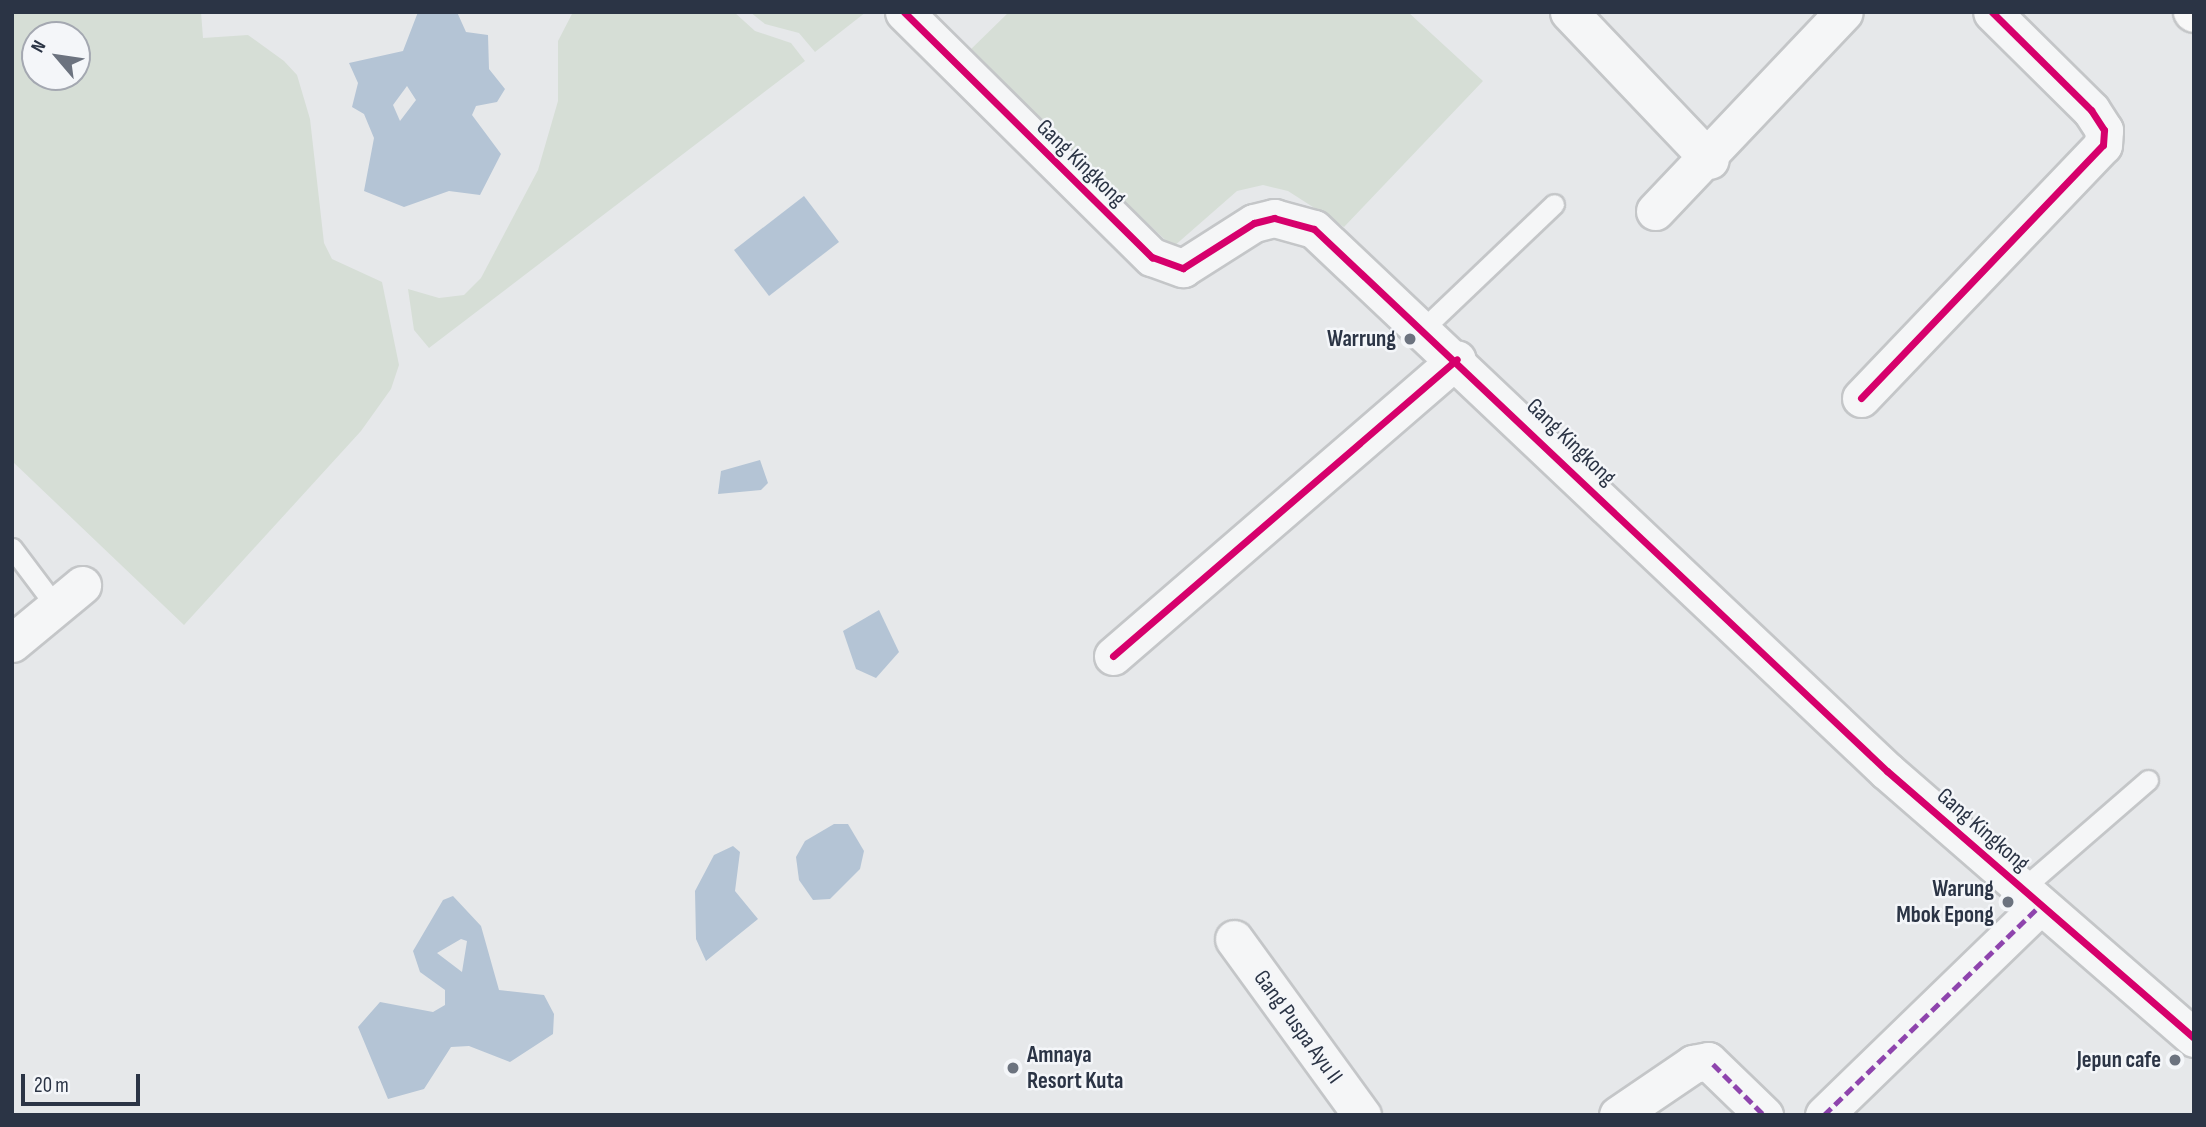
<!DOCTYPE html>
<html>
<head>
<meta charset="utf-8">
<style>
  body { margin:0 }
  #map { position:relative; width:2206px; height:1127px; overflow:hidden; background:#e6e8ea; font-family:"Sofia Sans Condensed",sans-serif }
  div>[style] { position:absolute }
  .green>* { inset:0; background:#d6ded6 }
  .water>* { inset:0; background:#b4c4d5 }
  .roads { filter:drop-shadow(2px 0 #c4c6c8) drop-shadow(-2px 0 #c4c6c8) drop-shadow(0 2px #c4c6c8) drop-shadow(0 -2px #c4c6c8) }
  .lane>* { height:19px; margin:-9.5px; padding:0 9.5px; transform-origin:9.5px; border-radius:9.5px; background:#f5f6f7 }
  .street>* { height:37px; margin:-18.5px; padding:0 18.5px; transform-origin:18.5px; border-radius:18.5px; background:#f5f6f7 }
  .secondary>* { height:38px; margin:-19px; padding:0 19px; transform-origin:19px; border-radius:19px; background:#f8f8f8 }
  .quiet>* { height:5px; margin-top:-2.5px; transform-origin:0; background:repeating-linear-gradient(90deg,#8e44ad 0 10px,transparent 0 15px) }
  .cycleway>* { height:7px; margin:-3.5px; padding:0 3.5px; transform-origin:3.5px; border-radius:3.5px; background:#d6006c }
  .dots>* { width:19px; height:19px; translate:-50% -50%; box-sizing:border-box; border:4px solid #f4f6f9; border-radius:50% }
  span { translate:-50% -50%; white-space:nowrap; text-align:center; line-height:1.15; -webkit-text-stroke:5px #f4f6f9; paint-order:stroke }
  .street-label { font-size:23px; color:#2b3445 }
  .poi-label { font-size:23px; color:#2b3445; font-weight:700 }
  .right { translate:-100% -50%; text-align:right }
  .left { translate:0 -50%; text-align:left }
  .frame { position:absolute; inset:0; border:14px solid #2b3445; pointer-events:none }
  .north { position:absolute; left:21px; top:21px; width:70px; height:70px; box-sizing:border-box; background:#f4f6f9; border:2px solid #a4a8b1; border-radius:50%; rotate:299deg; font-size:19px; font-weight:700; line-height:28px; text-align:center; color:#2b3445 }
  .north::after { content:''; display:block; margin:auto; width:24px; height:32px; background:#6c737f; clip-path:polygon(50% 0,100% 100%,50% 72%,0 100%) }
  .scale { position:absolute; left:21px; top:1074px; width:119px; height:32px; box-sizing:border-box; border:4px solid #2b3445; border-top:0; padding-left:9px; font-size:21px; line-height:24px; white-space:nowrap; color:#2b3445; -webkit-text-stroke:5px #f4f6f9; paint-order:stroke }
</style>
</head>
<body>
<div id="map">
  <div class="green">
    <i style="clip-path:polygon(evenodd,12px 12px,201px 12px,203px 38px,248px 35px,284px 61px,297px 75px,310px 119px,324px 243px,332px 259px,382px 282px,399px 365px,391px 389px,361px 431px,184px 625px,12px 461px,12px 12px,35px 35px,77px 35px,77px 77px,35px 77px,35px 35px)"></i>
    <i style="clip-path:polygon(573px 12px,734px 12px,755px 31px,791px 43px,805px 61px,429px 348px,414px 330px,408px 289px,439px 298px,464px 295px,481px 278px,538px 170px,558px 101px,558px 41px)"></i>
    <i style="clip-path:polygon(750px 12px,866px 12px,815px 52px,799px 33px,765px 24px)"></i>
    <i style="clip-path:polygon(1009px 12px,1408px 12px,1483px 81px,1344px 227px,1288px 191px,1263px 185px,1237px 191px,1173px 247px,966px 54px)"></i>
  </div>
  <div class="water">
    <i style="clip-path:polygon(evenodd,418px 12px,457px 12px,466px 32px,488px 35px,489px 69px,505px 89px,497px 102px,476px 106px,472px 115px,501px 154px,480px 195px,449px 191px,404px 207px,364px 191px,374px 138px,364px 114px,352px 107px,358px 83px,349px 63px,403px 51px,418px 12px,407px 86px,416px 100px,400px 121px,393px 105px,407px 86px)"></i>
    <i style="clip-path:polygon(804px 196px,839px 242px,769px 296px,734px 250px)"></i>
    <i style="clip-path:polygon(760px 460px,768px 483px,761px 490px,718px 494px,721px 471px)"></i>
    <i style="clip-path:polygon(879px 610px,899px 652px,876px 678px,856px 669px,843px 631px)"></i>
    <i style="clip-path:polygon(834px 824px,848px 824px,864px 851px,860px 869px,830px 899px,813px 900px,799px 880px,796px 857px,805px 841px)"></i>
    <i style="clip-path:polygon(733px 846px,740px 852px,735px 891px,758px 919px,706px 961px,696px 939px,695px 891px,714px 855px)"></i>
    <i style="clip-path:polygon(evenodd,453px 896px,481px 926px,499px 990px,544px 995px,554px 1014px,553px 1034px,510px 1062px,469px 1046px,451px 1047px,424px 1089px,388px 1099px,358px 1027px,380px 1002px,433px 1012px,445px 1005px,445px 990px,420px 972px,413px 951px,443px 900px,453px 896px,461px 939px,467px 941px,462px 972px,437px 953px,461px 939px)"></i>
  </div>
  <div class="roads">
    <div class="lane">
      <i style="left:1425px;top:327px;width:178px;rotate:-43.6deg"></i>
      <i style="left:12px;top:548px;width:76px;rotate:53deg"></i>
      <i style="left:2021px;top:890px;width:168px;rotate:-40.9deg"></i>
    </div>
    <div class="street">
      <i style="left:904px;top:12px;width:349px;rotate:44.7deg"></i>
      <i style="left:1152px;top:257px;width:33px;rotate:20deg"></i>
      <i style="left:1183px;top:268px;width:84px;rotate:-32.4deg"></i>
      <i style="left:1254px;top:223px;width:21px;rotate:-14deg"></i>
      <i style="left:1274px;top:218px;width:41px;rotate:15.4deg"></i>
      <i style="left:1314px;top:229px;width:789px;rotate:43.41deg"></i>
      <i style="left:1887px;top:771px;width:407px;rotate:41deg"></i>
      <i style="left:1569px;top:12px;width:204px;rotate:46.4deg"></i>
      <i style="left:1655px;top:211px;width:274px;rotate:-46.5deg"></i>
      <i style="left:1861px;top:398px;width:350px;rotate:-46.3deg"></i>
      <i style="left:2103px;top:145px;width:15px;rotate:-86deg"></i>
      <i style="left:2104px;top:130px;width:24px;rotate:-123deg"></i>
      <i style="left:2091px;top:110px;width:139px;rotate:-135.3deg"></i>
      <i style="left:12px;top:643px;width:91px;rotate:-39.6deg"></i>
      <i style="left:1113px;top:656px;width:454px;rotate:-40.8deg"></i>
      <i style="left:1234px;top:939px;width:218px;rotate:54deg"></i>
      <i style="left:1618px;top:1115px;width:91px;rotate:-34.2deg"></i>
      <i style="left:1693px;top:1064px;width:15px;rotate:-11deg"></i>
      <i style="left:1708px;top:1061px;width:78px;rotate:44deg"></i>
      <i style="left:1824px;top:1115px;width:301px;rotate:-44.1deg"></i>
    </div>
    <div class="secondary">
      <i style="left:2193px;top:12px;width:1px;rotate:45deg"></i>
    </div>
  </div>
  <div class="quiet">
    <i style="left:1713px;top:1064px;width:72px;rotate:45deg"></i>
    <i style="left:1824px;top:1115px;width:301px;rotate:-44.1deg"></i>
  </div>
  <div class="cycleway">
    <i style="left:904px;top:12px;width:349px;rotate:44.7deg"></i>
    <i style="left:1152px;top:257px;width:33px;rotate:20deg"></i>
    <i style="left:1183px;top:268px;width:84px;rotate:-32.4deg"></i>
    <i style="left:1254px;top:223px;width:21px;rotate:-14deg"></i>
    <i style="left:1274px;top:218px;width:41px;rotate:15.4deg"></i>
    <i style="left:1314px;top:229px;width:789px;rotate:43.41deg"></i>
    <i style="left:1887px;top:771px;width:407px;rotate:41deg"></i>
    <i style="left:1861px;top:398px;width:350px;rotate:-46.3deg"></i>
    <i style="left:2103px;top:145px;width:15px;rotate:-86deg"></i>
    <i style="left:2104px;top:130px;width:24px;rotate:-123deg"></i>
    <i style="left:2091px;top:110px;width:139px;rotate:-135.3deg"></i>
    <i style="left:1113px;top:656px;width:454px;rotate:-40.8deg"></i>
  </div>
  <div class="dots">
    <i style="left:1410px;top:339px;background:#6c737f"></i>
    <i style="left:2008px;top:902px;background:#6c737f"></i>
    <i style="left:2175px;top:1060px;background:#6c737f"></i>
    <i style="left:1013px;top:1068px;background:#6c737f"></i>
  </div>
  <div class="street-label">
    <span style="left:1081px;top:163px;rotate:44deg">Gang Kingkong</span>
    <span style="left:1571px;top:442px;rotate:44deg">Gang Kingkong</span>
    <span style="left:1983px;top:830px;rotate:41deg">Gang Kingkong</span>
    <span style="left:1298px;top:1027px;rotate:54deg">Gang Puspa Ayu II</span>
  </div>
  <div class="poi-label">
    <span class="right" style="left:1396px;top:339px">Warrung</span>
    <span class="right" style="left:1994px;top:902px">Warung<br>Mbok Epong</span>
    <span class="left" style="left:1027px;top:1068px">Amnaya<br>Resort Kuta</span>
    <span class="right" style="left:2161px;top:1060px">Jepun cafe</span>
  </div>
  <div class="frame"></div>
  <div class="north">N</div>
  <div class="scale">20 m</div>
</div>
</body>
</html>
